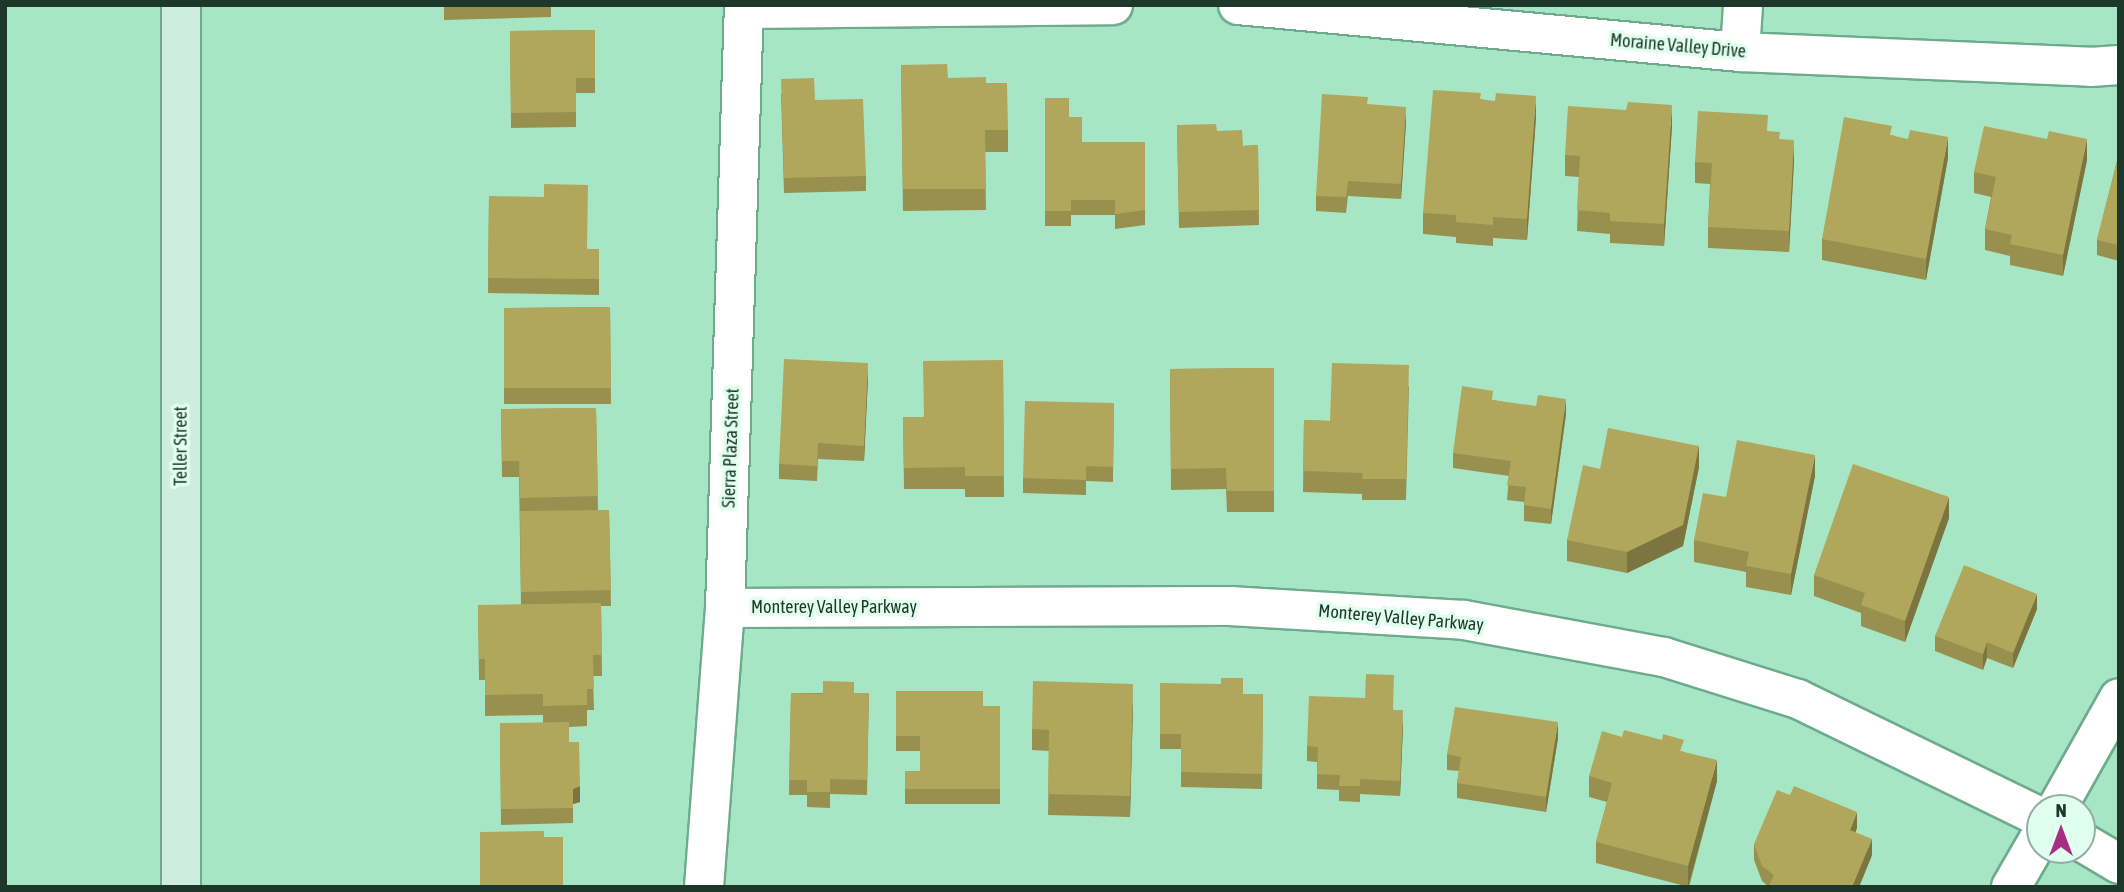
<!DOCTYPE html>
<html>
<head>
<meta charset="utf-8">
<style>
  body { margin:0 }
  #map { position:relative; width:2124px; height:892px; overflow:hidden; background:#a7e6c5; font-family:"Asap Condensed",sans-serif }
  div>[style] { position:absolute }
  .roads { filter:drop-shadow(2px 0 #6eab8d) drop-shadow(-2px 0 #6eab8d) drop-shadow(0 2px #6eab8d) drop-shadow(0 -2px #6eab8d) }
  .street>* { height:38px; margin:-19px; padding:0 19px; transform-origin:19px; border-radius:19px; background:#fff }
  .secondary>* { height:38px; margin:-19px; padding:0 19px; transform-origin:19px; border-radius:19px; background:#cdeedf }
  .wall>* { inset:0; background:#98904f }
  .shaded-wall>* { inset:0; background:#7c7540 }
  .building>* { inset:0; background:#b1a75c }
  span { translate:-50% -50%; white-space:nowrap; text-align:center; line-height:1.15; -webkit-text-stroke:7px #e0ffee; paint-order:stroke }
  .street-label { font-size:18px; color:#1e372b }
  .frame { position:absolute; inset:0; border:7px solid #1e372b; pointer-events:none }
  .north { position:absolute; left:2026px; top:794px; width:70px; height:70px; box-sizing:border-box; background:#e0ffee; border:2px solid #92afa0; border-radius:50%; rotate:0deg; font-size:19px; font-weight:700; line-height:28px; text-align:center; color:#1e372b }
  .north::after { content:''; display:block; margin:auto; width:24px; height:32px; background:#a72e84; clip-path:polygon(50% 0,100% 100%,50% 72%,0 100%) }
</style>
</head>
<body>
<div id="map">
  <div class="roads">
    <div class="street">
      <i style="left:1238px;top:5px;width:504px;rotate:5.35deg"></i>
      <i style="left:1740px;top:52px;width:351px;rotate:2.4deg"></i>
      <i style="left:2091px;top:67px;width:28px;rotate:-4deg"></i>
      <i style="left:746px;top:9px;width:367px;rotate:-0.6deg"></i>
      <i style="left:1740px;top:52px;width:47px;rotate:-86.3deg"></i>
      <i style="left:725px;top:608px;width:505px;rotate:-0.23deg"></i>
      <i style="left:1230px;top:606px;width:234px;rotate:3.4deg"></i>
      <i style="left:1464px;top:620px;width:203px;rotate:10.5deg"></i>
      <i style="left:1664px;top:657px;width:140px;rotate:17.4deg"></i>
      <i style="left:1798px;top:699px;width:269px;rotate:26deg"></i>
      <i style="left:2057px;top:808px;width:126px;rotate:-60.6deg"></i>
      <i style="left:2082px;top:842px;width:43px;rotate:30.7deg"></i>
      <i style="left:704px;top:887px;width:280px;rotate:-85.7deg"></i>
      <i style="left:725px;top:608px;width:603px;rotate:-88.2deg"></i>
      <i style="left:2011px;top:887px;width:58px;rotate:-59.9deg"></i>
    </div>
    <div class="secondary">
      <i style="left:181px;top:887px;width:882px;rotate:-90deg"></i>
    </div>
  </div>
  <div class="wall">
    <i style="clip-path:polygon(444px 5px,551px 5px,551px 17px,444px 20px)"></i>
    <i style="clip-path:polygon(595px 30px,595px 93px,576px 93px,576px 127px,511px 128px,510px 31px)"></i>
    <i style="clip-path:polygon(901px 65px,948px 78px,1008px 130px,1008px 152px,985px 152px,986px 210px,903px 211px)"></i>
    <i style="clip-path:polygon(781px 94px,815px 100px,866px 176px,866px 191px,784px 193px)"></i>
    <i style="clip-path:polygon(1045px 98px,1082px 142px,1145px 142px,1145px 225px,1115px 229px,1115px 215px,1071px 215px,1071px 226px,1045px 226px)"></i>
    <i style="clip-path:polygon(1481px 99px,1536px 117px,1527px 240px,1493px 238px,1493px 246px,1456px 243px,1456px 237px,1423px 234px,1423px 213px)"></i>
    <i style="clip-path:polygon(1368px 104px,1406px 122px,1401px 199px,1348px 196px,1346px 213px,1316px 211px,1316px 196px)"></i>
    <i style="clip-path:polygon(1177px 125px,1217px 131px,1243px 146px,1258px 145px,1259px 225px,1179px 228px)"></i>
    <i style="clip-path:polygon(1672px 126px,1664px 246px,1610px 243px,1610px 234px,1577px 231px,1579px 177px,1565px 176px,1565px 155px)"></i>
    <i style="clip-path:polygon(1768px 131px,1780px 139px,1794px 161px,1789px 252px,1708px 248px,1708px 227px,1710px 184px,1695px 183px,1695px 162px)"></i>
    <i style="clip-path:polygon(1892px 135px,1948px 158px,1926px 280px,1822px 260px,1822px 239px)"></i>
    <i style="clip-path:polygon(2119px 153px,2119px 261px,2097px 255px,2097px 240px)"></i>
    <i style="clip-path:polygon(2087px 160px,2063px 276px,2010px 265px,2010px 256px,1985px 250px,1985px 229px,1991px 197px,1974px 193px,1974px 172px)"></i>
    <i style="clip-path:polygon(489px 196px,588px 249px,599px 249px,599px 295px,488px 293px)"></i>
    <i style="clip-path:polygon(610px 307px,611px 404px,504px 404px,504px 308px)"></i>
    <i style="clip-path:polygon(1003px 360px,1004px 497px,965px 497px,965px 489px,904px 489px,903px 417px,923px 417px)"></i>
    <i style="clip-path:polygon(1274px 368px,1274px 512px,1227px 512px,1226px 489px,1171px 490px,1170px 369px)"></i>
    <i style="clip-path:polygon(868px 378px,864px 461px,818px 459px,817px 481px,779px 479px,779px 464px)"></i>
    <i style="clip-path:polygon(1409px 386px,1406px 500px,1362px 500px,1362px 494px,1303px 492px,1304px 420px,1330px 421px)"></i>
    <i style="clip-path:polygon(1493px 400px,1566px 414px,1551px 524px,1524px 521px,1524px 502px,1507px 500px,1509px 476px,1453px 468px,1453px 453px)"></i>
    <i style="clip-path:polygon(1114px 403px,1113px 482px,1086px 481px,1086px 495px,1023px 493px,1023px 478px)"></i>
    <i style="clip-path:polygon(596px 408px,598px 510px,609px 510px,611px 606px,601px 606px,602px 676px,593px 676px,594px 710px,587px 710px,587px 726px,569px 727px,569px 742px,580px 802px,573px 804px,573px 823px,501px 825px,500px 723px,543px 723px,543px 715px,485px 716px,485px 680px,479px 680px,478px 605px,521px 605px,519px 477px,502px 477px,501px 409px)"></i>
    <i style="clip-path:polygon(1699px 467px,1683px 546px,1627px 573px,1567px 561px,1567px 540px)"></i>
    <i style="clip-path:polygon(1815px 476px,1791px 595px,1746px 587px,1746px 572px,1694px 562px,1694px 540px,1726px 497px)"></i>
    <i style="clip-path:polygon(1949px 518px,1905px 642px,1861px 626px,1861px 613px,1814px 596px,1814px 575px)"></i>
    <i style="clip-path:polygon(2037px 609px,2013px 668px,1987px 658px,1983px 670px,1935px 651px,1935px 636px)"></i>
    <i style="clip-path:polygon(1160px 683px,1243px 694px,1263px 694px,1262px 789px,1181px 787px,1181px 749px,1160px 749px)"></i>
    <i style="clip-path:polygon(896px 691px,983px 706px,1000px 706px,1000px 804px,905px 804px,905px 771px,920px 771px,920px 751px,896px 751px)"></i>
    <i style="clip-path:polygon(791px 693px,869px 693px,867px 795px,830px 794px,830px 808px,807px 807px,807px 795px,789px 795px)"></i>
    <i style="clip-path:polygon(1365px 698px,1394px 710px,1403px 726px,1400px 796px,1360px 794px,1360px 802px,1339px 801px,1339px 790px,1317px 789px,1317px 762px,1307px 761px,1307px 746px)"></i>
    <i style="clip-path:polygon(1133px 705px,1130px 817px,1048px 815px,1049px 751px,1032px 750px,1032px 729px)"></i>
    <i style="clip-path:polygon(1622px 737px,1684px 752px,1717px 781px,1689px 887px,1596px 863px,1596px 842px,1607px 802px,1589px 797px,1589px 776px)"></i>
    <i style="clip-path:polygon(1558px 738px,1546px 812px,1457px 798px,1457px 783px,1459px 771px,1447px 770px,1447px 754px)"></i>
    <i style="clip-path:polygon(1857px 828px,1855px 833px,1872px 855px,1859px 887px,1769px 887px,1762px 881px,1754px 860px,1754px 844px)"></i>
  </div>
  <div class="shaded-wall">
    <i style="clip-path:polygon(1536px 96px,1536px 117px,1527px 240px,1527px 219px)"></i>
    <i style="clip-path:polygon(1672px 105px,1672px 126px,1664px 246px,1664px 224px)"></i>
    <i style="clip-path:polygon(1406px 107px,1406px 122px,1401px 199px,1401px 184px)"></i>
    <i style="clip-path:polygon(1948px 137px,1948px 158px,1926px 280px,1926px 259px)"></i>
    <i style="clip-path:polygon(2087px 139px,2087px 160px,2063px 276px,2063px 255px)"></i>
    <i style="clip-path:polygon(1794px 140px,1794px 161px,1789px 252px,1789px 231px)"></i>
    <i style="clip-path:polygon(868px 363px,868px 378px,864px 461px,864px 446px)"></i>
    <i style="clip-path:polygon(1566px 399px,1566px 414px,1551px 524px,1551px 509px)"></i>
    <i style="clip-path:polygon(1699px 446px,1699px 467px,1683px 546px,1627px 573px,1627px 552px)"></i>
    <i style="clip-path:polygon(1815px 455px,1815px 476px,1791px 595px,1791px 574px)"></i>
    <i style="clip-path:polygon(1949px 497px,1949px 518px,1905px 642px,1905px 621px)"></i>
    <i style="clip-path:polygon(2037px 594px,2037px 609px,2013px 668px,2013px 653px)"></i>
    <i style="clip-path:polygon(1987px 642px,1987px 658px,1983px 670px,1983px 654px)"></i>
    <i style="clip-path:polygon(1133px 684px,1133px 705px,1130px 817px,1130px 796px)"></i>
    <i style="clip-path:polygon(1403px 710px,1403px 726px,1400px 796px,1400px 781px)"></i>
    <i style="clip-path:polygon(1558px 722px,1558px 738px,1546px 812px,1546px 797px)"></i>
    <i style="clip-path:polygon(1717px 760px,1717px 781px,1688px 887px,1688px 866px)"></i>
    <i style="clip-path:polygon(580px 786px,580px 802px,573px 804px,573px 789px)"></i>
    <i style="clip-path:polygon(1857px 812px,1857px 828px,1850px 846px,1850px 830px)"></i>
    <i style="clip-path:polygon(1872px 839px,1872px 855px,1859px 887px,1852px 887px)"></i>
  </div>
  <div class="building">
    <i style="clip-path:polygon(595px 30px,595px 78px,576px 78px,576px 112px,511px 113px,510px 31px)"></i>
    <i style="clip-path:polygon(947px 64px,948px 78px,986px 77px,986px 83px,1007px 83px,1008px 130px,985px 130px,986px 189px,903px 189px,901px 65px)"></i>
    <i style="clip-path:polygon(814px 78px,815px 100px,863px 99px,866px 176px,784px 178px,781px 79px)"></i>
    <i style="clip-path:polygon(1433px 90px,1481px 93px,1480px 99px,1495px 101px,1496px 93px,1536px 96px,1527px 219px,1493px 217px,1493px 225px,1456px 222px,1456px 215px,1423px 213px)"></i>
    <i style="clip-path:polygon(1322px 94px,1368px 97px,1367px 104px,1406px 107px,1401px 184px,1348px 181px,1346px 197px,1316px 196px)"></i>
    <i style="clip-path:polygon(1045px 98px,1069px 98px,1069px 117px,1082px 117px,1082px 142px,1145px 142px,1145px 210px,1115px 214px,1115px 200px,1071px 200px,1071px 211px,1045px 211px)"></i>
    <i style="clip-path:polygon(1628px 102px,1672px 105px,1664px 224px,1610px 221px,1610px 213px,1577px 210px,1580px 156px,1565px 155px,1568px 106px,1626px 110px)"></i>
    <i style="clip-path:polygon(1698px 111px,1768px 115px,1767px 131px,1780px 132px,1779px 139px,1794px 140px,1789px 231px,1708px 227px,1712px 163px,1695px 162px)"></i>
    <i style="clip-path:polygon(1844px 117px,1892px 126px,1890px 135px,1908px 139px,1910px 130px,1948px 137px,1926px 259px,1822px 239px)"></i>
    <i style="clip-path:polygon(1216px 124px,1217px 131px,1242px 130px,1243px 146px,1258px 145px,1259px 210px,1179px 212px,1177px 125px)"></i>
    <i style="clip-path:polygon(1984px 126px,2047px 139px,2049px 131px,2087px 139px,2063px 255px,2010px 244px,2012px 235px,1985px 229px,1996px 177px,1974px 172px)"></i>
    <i style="clip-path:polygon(2119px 153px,2119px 245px,2097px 240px)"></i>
    <i style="clip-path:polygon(544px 184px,588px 185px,587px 249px,599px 249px,599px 279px,488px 278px,489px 196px,544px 197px)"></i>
    <i style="clip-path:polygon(610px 307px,611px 388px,504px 388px,504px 308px)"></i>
    <i style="clip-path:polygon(784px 359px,868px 363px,864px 446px,818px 443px,817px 466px,779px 464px)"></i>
    <i style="clip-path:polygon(1003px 360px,1004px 476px,965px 476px,965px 467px,904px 468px,903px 417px,924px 417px,923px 361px)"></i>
    <i style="clip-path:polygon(1332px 363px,1409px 365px,1406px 479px,1362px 479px,1363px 473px,1303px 471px,1304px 420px,1330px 421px)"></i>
    <i style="clip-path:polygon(1274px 368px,1274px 491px,1227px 491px,1226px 468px,1171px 469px,1170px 369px)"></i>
    <i style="clip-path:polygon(1462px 386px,1493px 391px,1492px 400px,1536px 406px,1538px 395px,1566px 399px,1551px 509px,1524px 505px,1526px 487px,1507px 485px,1511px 461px,1453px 453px)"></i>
    <i style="clip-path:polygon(1025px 401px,1114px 403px,1113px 467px,1086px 466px,1086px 480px,1023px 478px)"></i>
    <i style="clip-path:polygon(596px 408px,598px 496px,520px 498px,519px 461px,502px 461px,501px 409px)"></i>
    <i style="clip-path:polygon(1608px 428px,1699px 446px,1683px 525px,1627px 552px,1567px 540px,1583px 465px,1600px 469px)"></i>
    <i style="clip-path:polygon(1737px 440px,1815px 455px,1791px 574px,1746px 566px,1749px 552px,1694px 540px,1703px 493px,1726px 497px)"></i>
    <i style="clip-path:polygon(1853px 464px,1949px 497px,1905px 621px,1861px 605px,1865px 593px,1814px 575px)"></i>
    <i style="clip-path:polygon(609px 510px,611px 590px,521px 592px,520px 511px)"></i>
    <i style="clip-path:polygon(1964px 565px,2037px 594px,2013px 653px,1987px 642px,1983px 654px,1935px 636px)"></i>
    <i style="clip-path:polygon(601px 603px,602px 655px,593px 655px,594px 689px,587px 689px,587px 705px,543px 706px,543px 694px,485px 695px,485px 659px,479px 659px,478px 605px)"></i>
    <i style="clip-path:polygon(1366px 674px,1394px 675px,1393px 710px,1403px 710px,1400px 781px,1360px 779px,1360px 786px,1339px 786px,1340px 775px,1317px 774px,1318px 747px,1307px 746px,1309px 696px,1365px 698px)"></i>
    <i style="clip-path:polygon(1221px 678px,1243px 678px,1243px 694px,1263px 694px,1262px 774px,1181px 772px,1181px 734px,1160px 734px,1160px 683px,1221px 684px)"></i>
    <i style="clip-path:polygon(823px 681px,854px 682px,854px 693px,869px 693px,867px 780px,830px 779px,830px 792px,807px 792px,807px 780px,789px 780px,791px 693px,823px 694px)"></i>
    <i style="clip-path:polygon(1033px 681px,1133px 684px,1130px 796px,1048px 794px,1049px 730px,1032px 729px)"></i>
    <i style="clip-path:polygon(896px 691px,983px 691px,983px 706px,1000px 706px,1000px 789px,905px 789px,905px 771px,920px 771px,920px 736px,896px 736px)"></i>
    <i style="clip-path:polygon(1455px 707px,1558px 722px,1546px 797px,1457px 783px,1461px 757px,1447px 754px)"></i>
    <i style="clip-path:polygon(569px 722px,569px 742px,579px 742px,580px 786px,573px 789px,573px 808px,501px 809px,500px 723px)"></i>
    <i style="clip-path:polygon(1624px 730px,1662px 740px,1663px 734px,1684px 740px,1680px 751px,1717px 760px,1688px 866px,1596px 842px,1612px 783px,1589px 776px,1602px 731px,1622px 737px)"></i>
    <i style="clip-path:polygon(1794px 786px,1857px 812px,1850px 830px,1872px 839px,1852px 887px,1772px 887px,1769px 886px,1774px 875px,1762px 866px,1754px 844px,1777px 790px,1790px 795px)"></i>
    <i style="clip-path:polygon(544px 831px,544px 837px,563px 837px,563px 887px,480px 887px,480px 832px)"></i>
  </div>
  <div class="street-label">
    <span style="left:1678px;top:46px;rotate:5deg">Moraine Valley Drive</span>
    <span style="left:181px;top:446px;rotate:-90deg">Teller Street</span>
    <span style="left:731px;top:448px;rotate:-88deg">Sierra Plaza Street</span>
    <span style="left:834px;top:607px">Monterey Valley Parkway</span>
    <span style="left:1401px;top:618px;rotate:5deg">Monterey Valley Parkway</span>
  </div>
  <div class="frame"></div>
  <div class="north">N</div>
</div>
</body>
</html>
